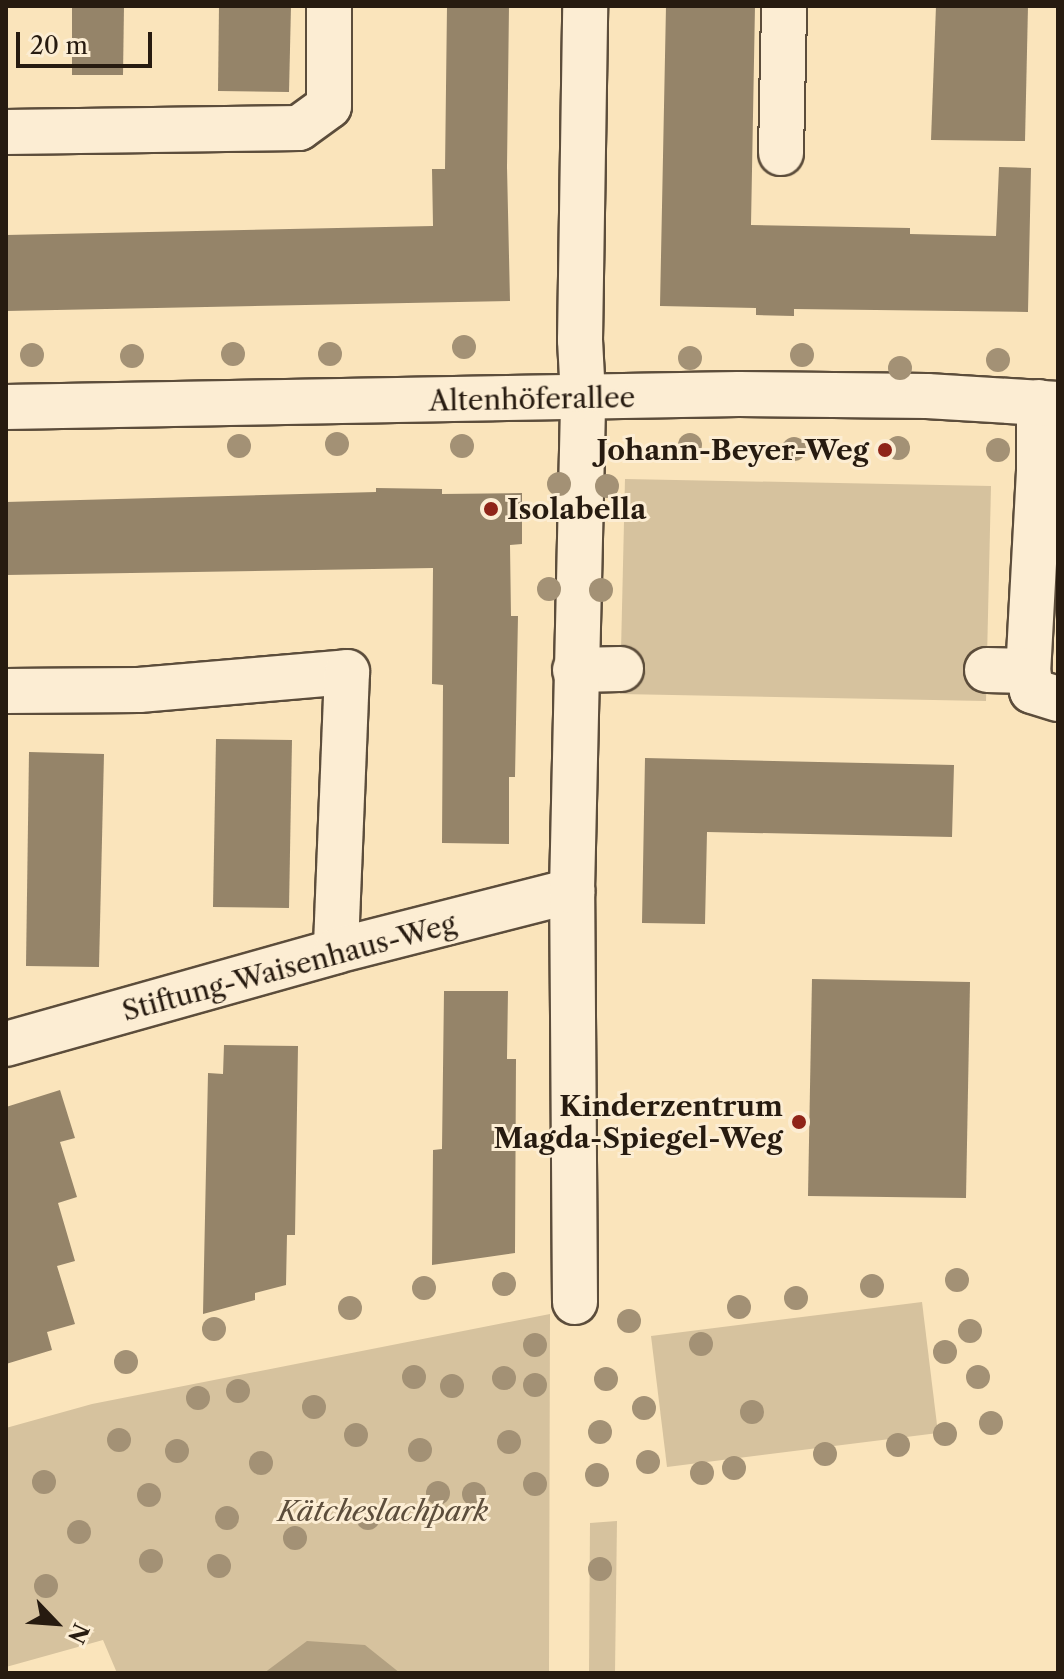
<!DOCTYPE html>
<html>
<head>
<meta charset="utf-8">
<style>
  body { margin:0 }
  #map { position:relative; width:1064px; height:1679px; overflow:hidden; background:#fae4bb; font-family:"Libre Caslon Text",serif }
  div>[style] { position:absolute }
  .green>* { inset:0; background:#d6c29e }
  .water>* { inset:0; background:#b2a081 }
  .building>* { inset:0; background:#958469 }
  .roads { filter:drop-shadow(2px 0 #5c4d3b) drop-shadow(-2px 0 #5c4d3b) drop-shadow(0 2px #5c4d3b) drop-shadow(0 -2px #5c4d3b) }
  .minor>* { height:44px; margin:-22px; padding:0 22px; transform-origin:22px; border-radius:22px; background:#fcedd3 }
  .trees>* { width:24px; height:24px; margin:-12px; border-radius:50%; background:#a39175 }
  .dots>* { width:22px; height:22px; translate:-50% -50%; box-sizing:border-box; border:4px solid #fcedd3; border-radius:50% }
  span { translate:-50% -50%; white-space:nowrap; text-align:center; line-height:1.15; -webkit-text-stroke:6px #fcedd3; paint-order:stroke }
  .street-label { font-size:28px; color:#271b10 }
  .poi-label { font-size:28px; color:#271b10; font-weight:700 }
  .right { translate:-100% -50%; text-align:right }
  .left { translate:0 -50%; text-align:left }
  .park-label { font-size:28px; color:#5c4d3b; font-style:italic }
  .frame { position:absolute; inset:0; border:8px solid #271b10; pointer-events:none }
  .north { position:absolute; left:16px; top:1583px; width:80px; height:80px; -webkit-text-stroke:6px #fcedd3; paint-order:stroke; rotate:115deg; font-size:22px; font-weight:700; line-height:32px; text-align:center; color:#271b10 }
  .north::after { content:''; display:block; margin:auto; width:28px; height:36px; background:#271b10; clip-path:polygon(50% 0,100% 100%,50% 72%,0 100%) }
  .scale { position:absolute; left:16px; top:32px; width:136px; height:36px; box-sizing:border-box; border:4px solid #271b10; border-top:0; padding-left:10px; font-size:24px; line-height:28px; white-space:nowrap; color:#271b10; -webkit-text-stroke:6px #fcedd3; paint-order:stroke }
</style>
</head>
<body>
<div id="map">
  <div class="green">
    <i style="clip-path:polygon(625px 479px,991px 486px,986px 701px,620px 694px)"></i>
    <i style="clip-path:polygon(922px 1302px,938px 1433px,667px 1467px,651px 1336px)"></i>
    <i style="clip-path:polygon(550px 1314px,549px 1673px,117px 1673px,103px 1640px,6px 1667px,6px 1428px,92px 1404px)"></i>
    <i style="clip-path:polygon(617px 1521px,615px 1673px,589px 1673px,590px 1523px)"></i>
  </div>
  <div class="water">
    <i style="clip-path:polygon(307px 1641px,365px 1645px,400px 1673px,264px 1673px)"></i>
  </div>
  <div class="building">
    <i style="clip-path:polygon(72px 6px,124px 6px,123px 75px,72px 75px)"></i>
    <i style="clip-path:polygon(219px 6px,291px 6px,289px 92px,218px 91px)"></i>
    <i style="clip-path:polygon(447px 6px,509px 6px,507px 167px,510px 301px,6px 311px,6px 235px,433px 226px,432px 169px,445px 169px)"></i>
    <i style="clip-path:polygon(666px 6px,755px 6px,751px 225px,910px 228px,910px 234px,996px 236px,999px 167px,1031px 168px,1028px 312px,794px 309px,794px 316px,756px 315px,756px 308px,660px 306px)"></i>
    <i style="clip-path:polygon(936px 6px,1028px 6px,1025px 141px,931px 140px)"></i>
    <i style="clip-path:polygon(376px 488px,442px 489px,442px 494px,522px 493px,522px 544px,510px 545px,511px 616px,518px 616px,515px 777px,509px 777px,509px 844px,442px 843px,443px 685px,432px 684px,433px 568px,6px 575px,6px 502px,376px 492px)"></i>
    <i style="clip-path:polygon(216px 739px,292px 740px,289px 908px,213px 907px)"></i>
    <i style="clip-path:polygon(29px 752px,104px 754px,99px 967px,26px 966px)"></i>
    <i style="clip-path:polygon(645px 758px,954px 765px,952px 837px,707px 832px,705px 924px,642px 923px)"></i>
    <i style="clip-path:polygon(812px 979px,970px 982px,966px 1198px,808px 1196px)"></i>
    <i style="clip-path:polygon(444px 991px,508px 991px,507px 1059px,516px 1059px,515px 1253px,432px 1265px,433px 1150px,442px 1149px)"></i>
    <i style="clip-path:polygon(224px 1045px,298px 1046px,295px 1235px,287px 1235px,286px 1285px,255px 1293px,255px 1300px,203px 1314px,208px 1073px,223px 1074px)"></i>
    <i style="clip-path:polygon(60px 1090px,75px 1138px,60px 1142px,77px 1197px,58px 1203px,75px 1261px,57px 1266px,75px 1324px,47px 1332px,52px 1350px,6px 1364px,6px 1107px)"></i>
  </div>
  <div class="roads">
    <div class="minor">
      <i style="left:6px;top:132px;width:293px;rotate:-0.8deg"></i>
      <i style="left:299px;top:128px;width:37px;rotate:-36deg"></i>
      <i style="left:329px;top:106px;width:100px;rotate:-90deg"></i>
      <i style="left:781px;top:153px;width:147px;rotate:-88.8deg"></i>
      <i style="left:1039px;top:402px;width:69px;rotate:90deg"></i>
      <i style="left:1039px;top:471px;width:200px;rotate:93.1deg"></i>
      <i style="left:1028px;top:671px;width:20px;rotate:79deg"></i>
      <i style="left:1032px;top:691px;width:27px;rotate:17deg"></i>
      <i style="left:6px;top:407px;width:733px;rotate:-1.02deg"></i>
      <i style="left:739px;top:394px;width:188px;rotate:0.6deg"></i>
      <i style="left:927px;top:396px;width:131px;rotate:3.5deg"></i>
      <i style="left:575px;top:670px;width:46px;rotate:-1.2deg"></i>
      <i style="left:987px;top:670px;width:41px;rotate:1.4deg"></i>
      <i style="left:6px;top:691px;width:133px;rotate:-0.4deg"></i>
      <i style="left:139px;top:690px;width:209px;rotate:-4.9deg"></i>
      <i style="left:347px;top:672px;width:279px;rotate:92.3deg"></i>
      <i style="left:6px;top:1044px;width:343px;rotate:-15.7deg"></i>
      <i style="left:336px;top:951px;width:244px;rotate:-14.3deg"></i>
      <i style="left:575px;top:1302px;width:411px;rotate:-90.4deg"></i>
      <i style="left:572px;top:891px;width:494px;rotate:-88.7deg"></i>
      <i style="left:583px;top:397px;width:57px;rotate:-93deg"></i>
      <i style="left:580px;top:340px;width:334px;rotate:-89.1deg"></i>
    </div>
  </div>
  <div class="trees">
    <i style="left:464px;top:347px"></i>
    <i style="left:233px;top:354px"></i>
    <i style="left:330px;top:354px"></i>
    <i style="left:32px;top:355px"></i>
    <i style="left:802px;top:355px"></i>
    <i style="left:132px;top:356px"></i>
    <i style="left:690px;top:358px"></i>
    <i style="left:998px;top:360px"></i>
    <i style="left:900px;top:368px"></i>
    <i style="left:337px;top:444px"></i>
    <i style="left:690px;top:445px"></i>
    <i style="left:239px;top:446px"></i>
    <i style="left:462px;top:446px"></i>
    <i style="left:898px;top:448px"></i>
    <i style="left:794px;top:449px"></i>
    <i style="left:998px;top:450px"></i>
    <i style="left:559px;top:484px"></i>
    <i style="left:607px;top:486px"></i>
    <i style="left:549px;top:589px"></i>
    <i style="left:601px;top:590px"></i>
    <i style="left:957px;top:1280px"></i>
    <i style="left:504px;top:1284px"></i>
    <i style="left:872px;top:1286px"></i>
    <i style="left:424px;top:1288px"></i>
    <i style="left:796px;top:1298px"></i>
    <i style="left:739px;top:1307px"></i>
    <i style="left:350px;top:1308px"></i>
    <i style="left:629px;top:1321px"></i>
    <i style="left:214px;top:1329px"></i>
    <i style="left:970px;top:1331px"></i>
    <i style="left:701px;top:1344px"></i>
    <i style="left:535px;top:1345px"></i>
    <i style="left:945px;top:1352px"></i>
    <i style="left:126px;top:1362px"></i>
    <i style="left:414px;top:1377px"></i>
    <i style="left:978px;top:1377px"></i>
    <i style="left:504px;top:1378px"></i>
    <i style="left:606px;top:1379px"></i>
    <i style="left:535px;top:1385px"></i>
    <i style="left:452px;top:1386px"></i>
    <i style="left:238px;top:1391px"></i>
    <i style="left:198px;top:1398px"></i>
    <i style="left:314px;top:1407px"></i>
    <i style="left:644px;top:1408px"></i>
    <i style="left:752px;top:1412px"></i>
    <i style="left:991px;top:1423px"></i>
    <i style="left:600px;top:1432px"></i>
    <i style="left:945px;top:1434px"></i>
    <i style="left:356px;top:1435px"></i>
    <i style="left:119px;top:1440px"></i>
    <i style="left:509px;top:1442px"></i>
    <i style="left:898px;top:1445px"></i>
    <i style="left:420px;top:1450px"></i>
    <i style="left:177px;top:1451px"></i>
    <i style="left:825px;top:1454px"></i>
    <i style="left:648px;top:1462px"></i>
    <i style="left:261px;top:1463px"></i>
    <i style="left:734px;top:1468px"></i>
    <i style="left:702px;top:1473px"></i>
    <i style="left:597px;top:1475px"></i>
    <i style="left:44px;top:1482px"></i>
    <i style="left:535px;top:1484px"></i>
    <i style="left:438px;top:1493px"></i>
    <i style="left:474px;top:1494px"></i>
    <i style="left:149px;top:1495px"></i>
    <i style="left:227px;top:1518px"></i>
    <i style="left:368px;top:1518px"></i>
    <i style="left:79px;top:1532px"></i>
    <i style="left:295px;top:1538px"></i>
    <i style="left:151px;top:1561px"></i>
    <i style="left:219px;top:1566px"></i>
    <i style="left:600px;top:1569px"></i>
    <i style="left:46px;top:1586px"></i>
  </div>
  <div class="dots">
    <i style="left:885px;top:450px;background:#8f2418"></i>
    <i style="left:491px;top:509px;background:#8f2418"></i>
    <i style="left:799px;top:1122px;background:#8f2418"></i>
  </div>
  <div class="street-label">
    <span style="left:532px;top:399px;rotate:-1deg">Altenhöferallee</span>
    <span style="left:289px;top:967px;rotate:-15deg">Stiftung-Waisenhaus-Weg</span>
  </div>
  <div class="poi-label">
    <span class="right" style="left:869px;top:450px">Johann-Beyer-Weg</span>
    <span class="left" style="left:507px;top:509px">Isolabella</span>
    <span class="right" style="left:783px;top:1122px">Kinderzentrum<br>Magda-Spiegel-Weg</span>
  </div>
  <div class="park-label">
    <span style="left:383px;top:1511px">Kätcheslachpark</span>
  </div>
  <div class="frame"></div>
  <div class="north">N</div>
  <div class="scale">20 m</div>
</div>
</body>
</html>
